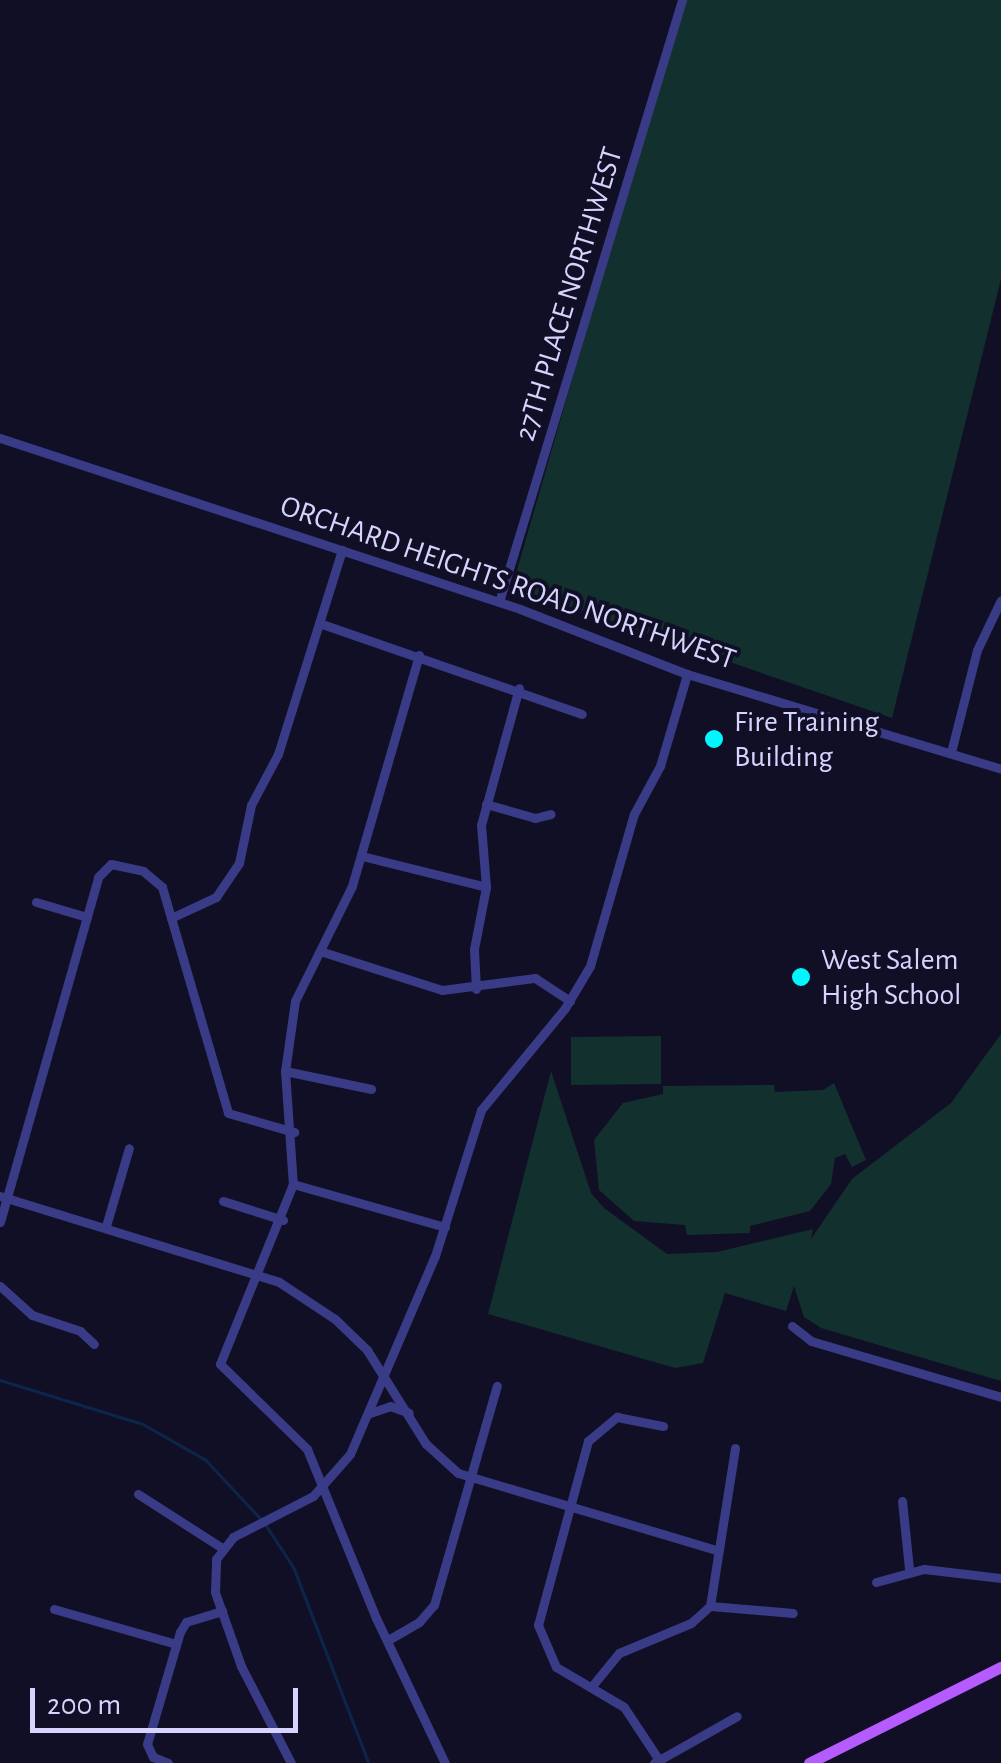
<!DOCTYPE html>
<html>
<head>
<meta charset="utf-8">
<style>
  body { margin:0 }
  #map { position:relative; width:1001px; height:1763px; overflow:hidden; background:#110f26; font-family:"Alegreya Sans",sans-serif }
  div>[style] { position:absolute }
  .green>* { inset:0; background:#12302d }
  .stream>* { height:2.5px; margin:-1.25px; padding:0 1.25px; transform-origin:1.25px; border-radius:1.25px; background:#0b2649 }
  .minor>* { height:9px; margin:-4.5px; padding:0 4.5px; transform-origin:4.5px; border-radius:4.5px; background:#393b86 }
  .major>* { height:11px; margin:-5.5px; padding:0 5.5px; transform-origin:5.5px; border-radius:5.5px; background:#b65bff }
  .dots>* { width:28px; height:28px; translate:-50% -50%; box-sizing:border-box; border:5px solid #110f26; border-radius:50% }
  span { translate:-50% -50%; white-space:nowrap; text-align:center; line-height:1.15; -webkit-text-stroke:8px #110f26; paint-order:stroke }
  .street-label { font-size:30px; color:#d6d4ff }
  .poi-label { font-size:30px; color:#d6d4ff }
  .left { translate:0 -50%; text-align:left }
  .scale { position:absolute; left:30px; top:1688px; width:268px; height:45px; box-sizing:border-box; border:5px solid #d6d4ff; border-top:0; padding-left:12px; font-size:30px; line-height:35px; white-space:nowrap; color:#d6d4ff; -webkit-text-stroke:8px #110f26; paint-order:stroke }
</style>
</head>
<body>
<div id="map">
  <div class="green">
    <i style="clip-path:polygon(682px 0,1001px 0,1001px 279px,892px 718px,512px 587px)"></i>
    <i style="clip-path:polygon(1001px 1034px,1001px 1381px,821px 1328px,804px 1317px,794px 1286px,786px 1311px,725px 1293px,703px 1363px,675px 1368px,488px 1314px,551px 1071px,591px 1193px,604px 1208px,667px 1254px,717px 1252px,813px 1229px,811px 1239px,852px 1179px,951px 1103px)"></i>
    <i style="clip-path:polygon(661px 1036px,661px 1084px,571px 1085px,571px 1037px)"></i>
    <i style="clip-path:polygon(834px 1083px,866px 1160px,852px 1167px,845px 1154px,835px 1158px,831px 1184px,810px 1211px,750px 1226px,750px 1233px,687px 1235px,685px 1225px,634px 1221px,599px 1190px,594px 1140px,623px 1103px,663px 1094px,663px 1086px,774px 1085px,775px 1092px,823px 1090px)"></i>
  </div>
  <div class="stream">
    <i style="left:0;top:1380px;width:150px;rotate:17.1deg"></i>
    <i style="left:143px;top:1424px;width:73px;rotate:29.7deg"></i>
    <i style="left:206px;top:1460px;width:81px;rotate:47deg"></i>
    <i style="left:266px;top:1525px;width:51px;rotate:56.9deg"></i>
    <i style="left:294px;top:1568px;width:209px;rotate:69deg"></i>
  </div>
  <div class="minor">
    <i style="left:0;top:438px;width:547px;rotate:18.2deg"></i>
    <i style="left:520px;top:609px;width:179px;rotate:21.3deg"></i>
    <i style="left:687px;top:674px;width:328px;rotate:16.8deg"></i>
    <i style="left:499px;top:602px;width:629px;rotate:-73.09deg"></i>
    <i style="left:319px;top:623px;width:278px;rotate:19.1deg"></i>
    <i style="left:419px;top:655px;width:241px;rotate:106.2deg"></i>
    <i style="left:352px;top:886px;width:128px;rotate:116.4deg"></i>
    <i style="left:295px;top:1001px;width:71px;rotate:98.1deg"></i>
    <i style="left:285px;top:1071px;width:113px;rotate:86deg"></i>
    <i style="left:293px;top:1184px;width:194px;rotate:112.1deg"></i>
    <i style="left:220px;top:1364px;width:122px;rotate:44.3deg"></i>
    <i style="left:307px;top:1449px;width:183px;rotate:67.8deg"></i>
    <i style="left:376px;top:1618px;width:161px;rotate:64.6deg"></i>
    <i style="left:951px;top:752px;width:105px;rotate:-75.7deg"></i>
    <i style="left:977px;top:650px;width:55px;rotate:-64.4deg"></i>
    <i style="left:486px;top:804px;width:51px;rotate:15.9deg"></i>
    <i style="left:535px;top:818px;width:16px;rotate:-14deg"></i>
    <i style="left:362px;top:856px;width:128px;rotate:14deg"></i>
    <i style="left:36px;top:902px;width:53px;rotate:16.4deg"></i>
    <i style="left:171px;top:918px;width:50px;rotate:-25deg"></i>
    <i style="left:216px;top:897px;width:41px;rotate:-55.9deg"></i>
    <i style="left:239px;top:863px;width:59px;rotate:-78.3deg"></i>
    <i style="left:251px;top:805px;width:58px;rotate:-62.1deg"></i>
    <i style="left:278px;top:754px;width:214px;rotate:-72.6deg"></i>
    <i style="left:320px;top:951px;width:128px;rotate:17.7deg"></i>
    <i style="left:442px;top:990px;width:94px;rotate:-7.4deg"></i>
    <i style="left:535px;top:978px;width:42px;rotate:33.3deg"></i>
    <i style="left:476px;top:989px;width:40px;rotate:-92.9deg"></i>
    <i style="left:474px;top:949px;width:63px;rotate:-79deg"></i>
    <i style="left:486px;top:887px;width:62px;rotate:-94.6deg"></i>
    <i style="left:481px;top:825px;width:142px;rotate:-74.5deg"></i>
    <i style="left:285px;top:1071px;width:88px;rotate:11.8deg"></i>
    <i style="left:293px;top:1184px;width:158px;rotate:15.8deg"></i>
    <i style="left:0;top:1196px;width:292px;rotate:17.1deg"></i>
    <i style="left:279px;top:1282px;width:67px;rotate:33.5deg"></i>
    <i style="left:335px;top:1319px;width:45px;rotate:44.1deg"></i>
    <i style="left:367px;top:1350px;width:111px;rotate:57.9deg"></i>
    <i style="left:426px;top:1444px;width:43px;rotate:42.2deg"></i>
    <i style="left:458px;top:1473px;width:272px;rotate:16.6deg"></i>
    <i style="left:223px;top:1201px;width:63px;rotate:17.6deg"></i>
    <i style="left:0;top:1222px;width:359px;rotate:-74.1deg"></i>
    <i style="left:98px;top:877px;width:18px;rotate:-45deg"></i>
    <i style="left:111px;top:864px;width:33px;rotate:12deg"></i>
    <i style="left:143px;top:871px;width:25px;rotate:40deg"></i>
    <i style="left:162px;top:887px;width:235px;rotate:73.7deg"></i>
    <i style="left:228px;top:1113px;width:69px;rotate:16.1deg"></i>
    <i style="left:106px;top:1226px;width:81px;rotate:-73.6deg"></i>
    <i style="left:0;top:1286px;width:43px;rotate:42.2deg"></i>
    <i style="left:32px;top:1315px;width:51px;rotate:18.4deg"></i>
    <i style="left:80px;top:1331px;width:19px;rotate:43deg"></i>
    <i style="left:792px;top:1326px;width:24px;rotate:38deg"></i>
    <i style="left:811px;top:1341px;width:198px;rotate:16.4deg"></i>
    <i style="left:370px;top:1413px;width:21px;rotate:-19deg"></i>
    <i style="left:390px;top:1406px;width:20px;rotate:20deg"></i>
    <i style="left:138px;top:1494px;width:100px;rotate:32.7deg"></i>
    <i style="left:902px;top:1501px;width:68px;rotate:84.1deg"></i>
    <i style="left:876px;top:1582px;width:50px;rotate:-15.2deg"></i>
    <i style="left:924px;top:1569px;width:78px;rotate:6.7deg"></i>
    <i style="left:710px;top:1606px;width:83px;rotate:4.8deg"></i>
    <i style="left:54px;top:1609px;width:127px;rotate:16deg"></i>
    <i style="left:388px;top:1640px;width:36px;rotate:-30deg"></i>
    <i style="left:419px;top:1622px;width:23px;rotate:-49deg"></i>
    <i style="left:434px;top:1605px;width:228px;rotate:-74deg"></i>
    <i style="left:592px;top:1686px;width:43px;rotate:-50.7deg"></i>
    <i style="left:619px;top:1653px;width:78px;rotate:-22.6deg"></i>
    <i style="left:691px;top:1623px;width:25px;rotate:-42deg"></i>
    <i style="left:710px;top:1606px;width:160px;rotate:-81deg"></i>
    <i style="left:168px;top:1763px;width:16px;rotate:-158deg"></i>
    <i style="left:153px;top:1757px;width:14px;rotate:-115deg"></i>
    <i style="left:147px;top:1744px;width:117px;rotate:-73.6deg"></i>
    <i style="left:180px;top:1632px;width:12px;rotate:-59deg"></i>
    <i style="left:186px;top:1622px;width:38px;rotate:-17deg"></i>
    <i style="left:291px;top:1763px;width:109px;rotate:-117.3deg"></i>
    <i style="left:241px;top:1666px;width:78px;rotate:-109.4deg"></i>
    <i style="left:215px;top:1592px;width:33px;rotate:-88deg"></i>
    <i style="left:216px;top:1559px;width:28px;rotate:-52deg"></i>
    <i style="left:233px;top:1537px;width:90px;rotate:-27.1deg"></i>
    <i style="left:313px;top:1496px;width:56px;rotate:-48.6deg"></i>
    <i style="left:350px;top:1454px;width:215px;rotate:-66.8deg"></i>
    <i style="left:435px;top:1256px;width:153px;rotate:-72.5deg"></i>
    <i style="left:481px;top:1110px;width:132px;rotate:-50.5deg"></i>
    <i style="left:565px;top:1008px;width:49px;rotate:-59.2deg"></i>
    <i style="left:590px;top:966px;width:158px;rotate:-73.9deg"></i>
    <i style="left:634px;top:814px;width:55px;rotate:-61.6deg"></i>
    <i style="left:660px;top:766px;width:96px;rotate:-73.6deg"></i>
    <i style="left:654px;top:1763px;width:95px;rotate:-29.5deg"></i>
    <i style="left:661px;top:1763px;width:67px;rotate:-123.5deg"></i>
    <i style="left:624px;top:1707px;width:79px;rotate:-149.5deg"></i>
    <i style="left:556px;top:1667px;width:46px;rotate:-113.2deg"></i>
    <i style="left:538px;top:1625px;width:191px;rotate:-74.8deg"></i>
    <i style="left:588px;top:1441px;width:38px;rotate:-40deg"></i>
    <i style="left:617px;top:1417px;width:47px;rotate:11.1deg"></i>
  </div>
  <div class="major">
    <i style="left:809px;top:1763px;width:215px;rotate:-26.6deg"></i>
  </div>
  <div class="dots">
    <i style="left:714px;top:739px;background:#00f7ff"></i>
    <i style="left:801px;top:977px;background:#00f7ff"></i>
  </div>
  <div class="street-label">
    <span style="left:569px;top:294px;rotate:-73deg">27TH PLACE NORTHWEST</span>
    <span style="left:508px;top:583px;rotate:19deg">ORCHARD HEIGHTS ROAD NORTHWEST</span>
  </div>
  <div class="poi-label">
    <span class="left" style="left:734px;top:739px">Fire Training<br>Building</span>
    <span class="left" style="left:821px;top:977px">West Salem<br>High School</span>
  </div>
  <div class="scale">200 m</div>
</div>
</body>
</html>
